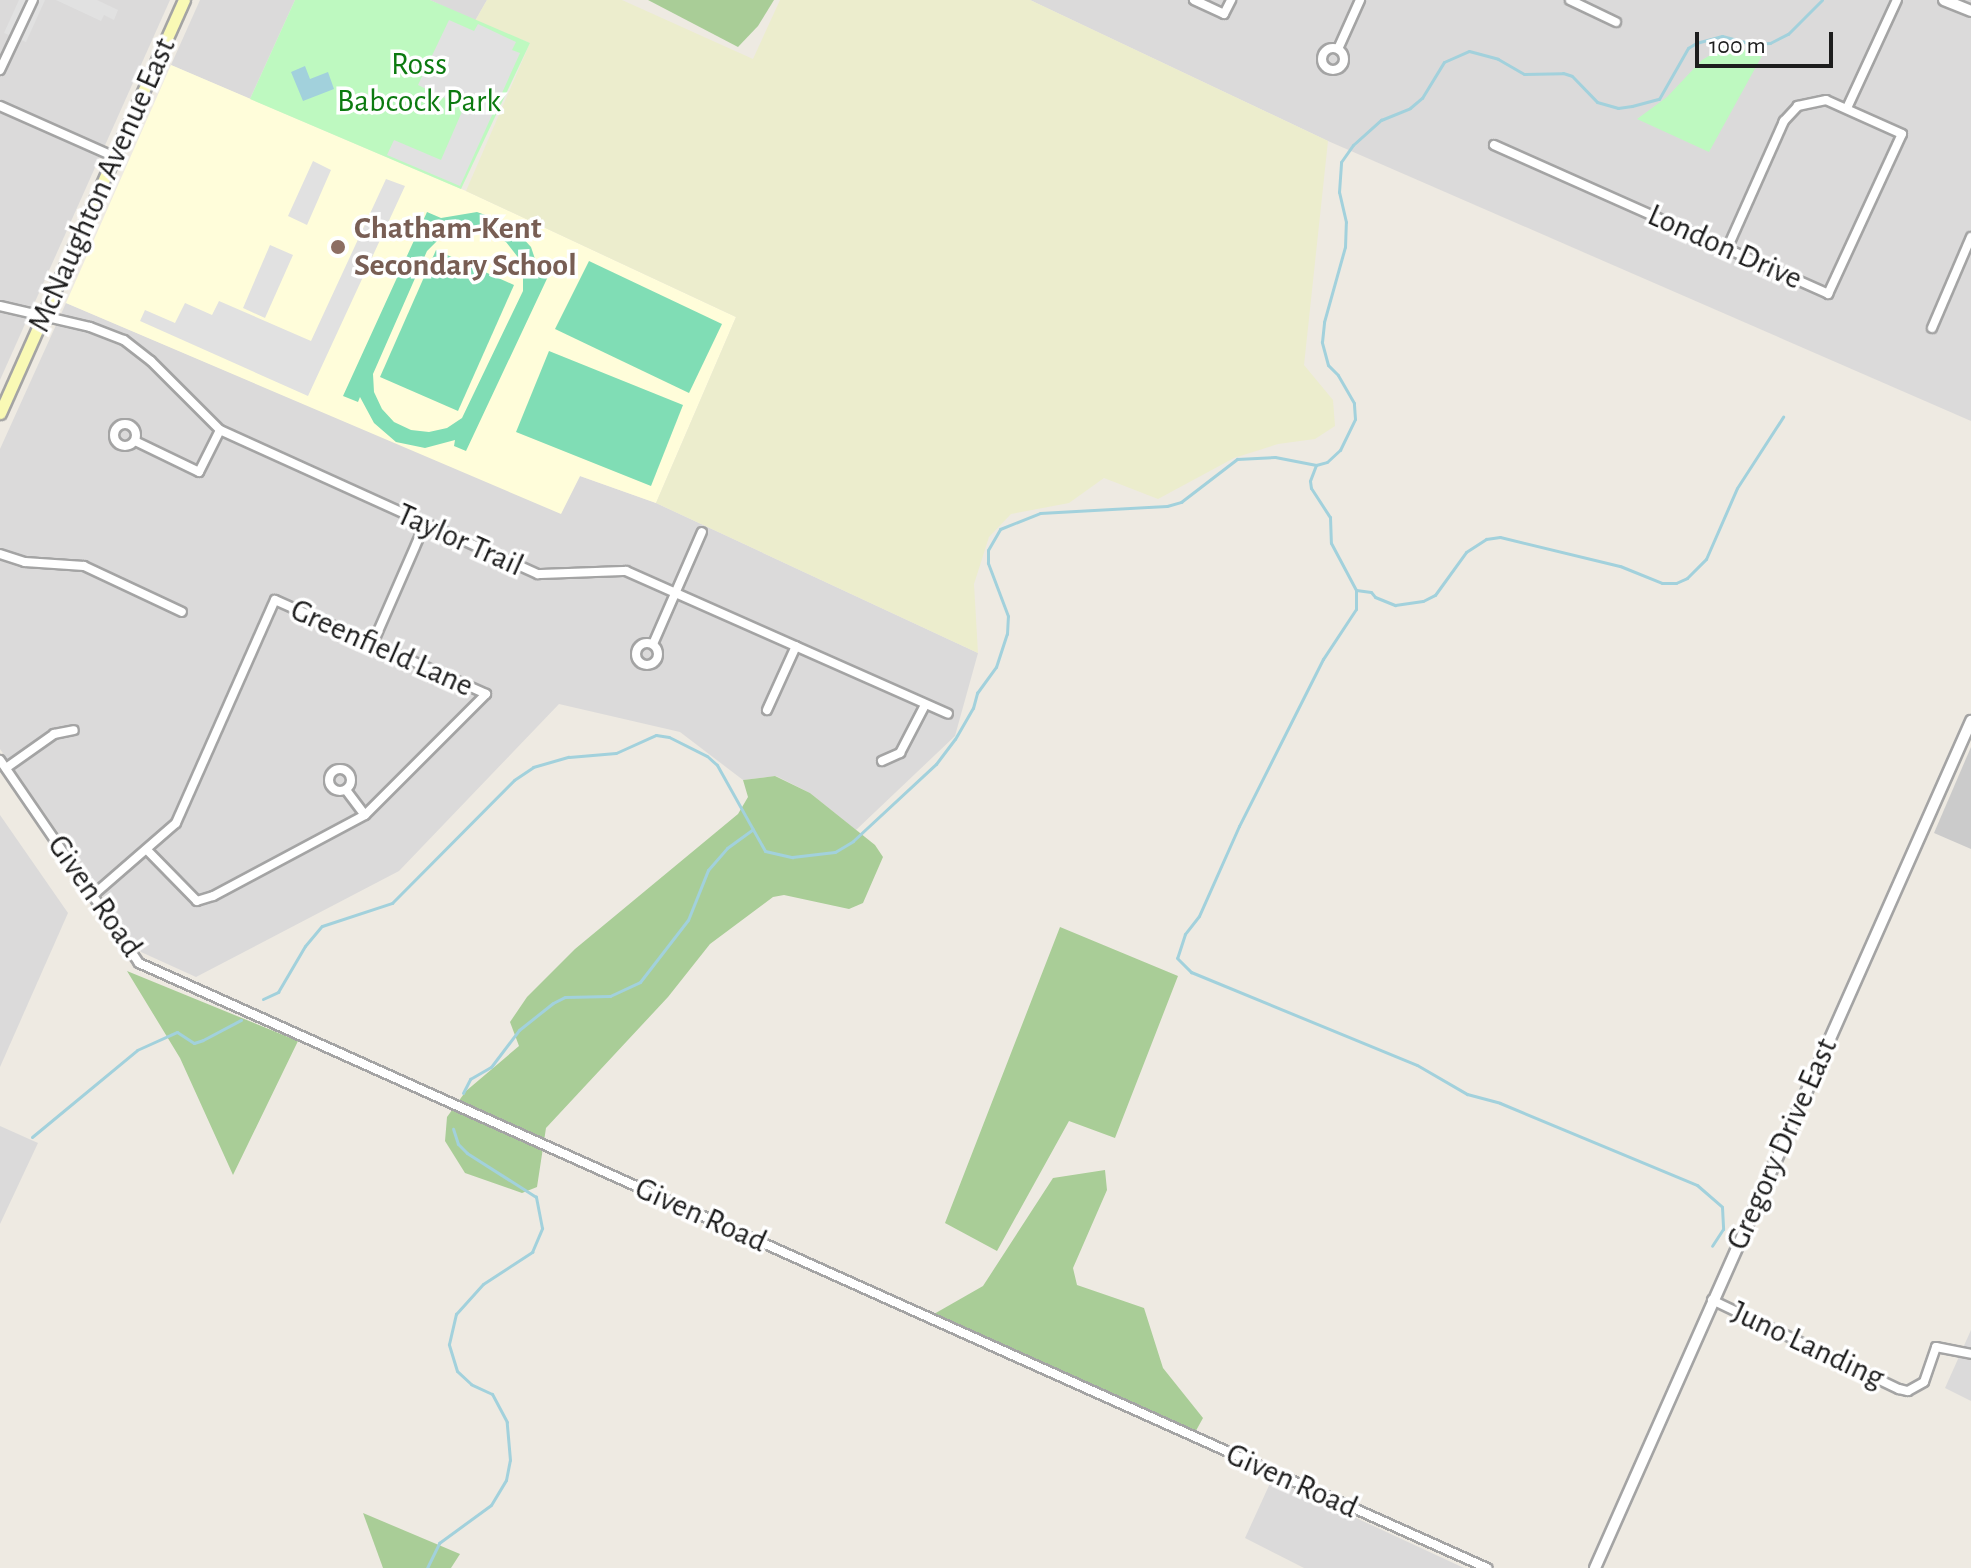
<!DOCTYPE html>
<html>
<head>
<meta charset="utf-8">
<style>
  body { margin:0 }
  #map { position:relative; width:1971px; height:1568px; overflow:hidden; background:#eeeae2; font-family:"Alegreya Sans",sans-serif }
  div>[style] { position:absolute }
  .residential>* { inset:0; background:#dbdada }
  .education>* { inset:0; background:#fffdda }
  .religious>* { inset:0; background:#cbcbcb }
  .farmland>* { inset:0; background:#ecedcd }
  .forest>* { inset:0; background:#a9cd97 }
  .park>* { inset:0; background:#bef9c0 }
  .pitch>* { inset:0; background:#80ddb5 }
  .parking>* { inset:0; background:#e1e1e1 }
  .water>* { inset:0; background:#a2d1dc }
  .stream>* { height:3px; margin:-1.5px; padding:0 1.5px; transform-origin:1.5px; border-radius:1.5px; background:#a2d1dc }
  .roads { filter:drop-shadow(2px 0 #a4a4a4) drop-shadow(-2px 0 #a4a4a4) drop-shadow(0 2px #a4a4a4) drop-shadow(0 -2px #a4a4a4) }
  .minor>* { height:8px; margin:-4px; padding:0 4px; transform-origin:4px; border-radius:4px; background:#fff }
  .minor>.ring { margin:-4px; padding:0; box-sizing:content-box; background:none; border:8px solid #fff; border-radius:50% }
  .tertiary>* { height:10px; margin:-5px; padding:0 5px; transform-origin:5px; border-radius:5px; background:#fff }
  .secondary>* { height:11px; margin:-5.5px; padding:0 5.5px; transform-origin:5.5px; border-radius:5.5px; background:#f9f9b5 }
  .dots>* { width:22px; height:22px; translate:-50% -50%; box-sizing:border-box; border:4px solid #fff; border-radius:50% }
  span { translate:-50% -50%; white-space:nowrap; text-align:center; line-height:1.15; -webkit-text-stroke:7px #fff; paint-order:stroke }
  .park-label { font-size:32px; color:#0c7a10 }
  .street-label { font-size:32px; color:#1d1d1d }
  .education-label { font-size:32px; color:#785e54; font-weight:700 }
  .left { translate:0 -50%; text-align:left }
  .scale { position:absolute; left:1695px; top:32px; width:138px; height:36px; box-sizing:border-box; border:4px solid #1d1d1d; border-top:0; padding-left:10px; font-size:24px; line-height:28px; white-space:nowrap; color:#1d1d1d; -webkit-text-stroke:6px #fff; paint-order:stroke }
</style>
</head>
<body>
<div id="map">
  <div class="residential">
    <i style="clip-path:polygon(0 0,170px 0,0 380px)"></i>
    <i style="clip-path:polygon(200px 0,295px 0,250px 99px,171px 65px)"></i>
    <i style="clip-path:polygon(430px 0,487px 0,475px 21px)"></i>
    <i style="clip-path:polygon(1030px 0,1971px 0,1971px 421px,1328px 141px)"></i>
    <i style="clip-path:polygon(66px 303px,561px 513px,580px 476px,656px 503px,978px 653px,955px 736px,856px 830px,810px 793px,776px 776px,743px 780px,680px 732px,559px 704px,399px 871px,196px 977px,141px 952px,0 749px,0 449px)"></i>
    <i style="clip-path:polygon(0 815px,68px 913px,0 1067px)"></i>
    <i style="clip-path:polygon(0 1126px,38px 1143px,0 1224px)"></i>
    <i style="clip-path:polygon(1971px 1330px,1971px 1401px,1945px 1388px)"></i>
    <i style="clip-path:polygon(1272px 1479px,1464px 1568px,1304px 1568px,1245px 1538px)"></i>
  </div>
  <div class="education">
    <i style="clip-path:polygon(171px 65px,466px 191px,736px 317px,656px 503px,580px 476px,561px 514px,66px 303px)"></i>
  </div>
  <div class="religious">
    <i style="clip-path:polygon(1971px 747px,1971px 849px,1934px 833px)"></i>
  </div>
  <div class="farmland">
    <i style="clip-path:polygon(487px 0,622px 0,753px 59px,780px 0,1030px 0,1328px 141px,1304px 365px,1333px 400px,1335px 426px,1315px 439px,1278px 444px,1234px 458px,1158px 499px,1104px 478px,1069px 503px,1011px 514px,989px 537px,974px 584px,978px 653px,656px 503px,736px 317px,466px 191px,530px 43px,475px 21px)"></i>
  </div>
  <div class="forest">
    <i style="clip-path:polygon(648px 0,774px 0,758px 26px,738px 47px)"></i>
    <i style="clip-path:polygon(775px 776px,810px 793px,875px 845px,883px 857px,863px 903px,849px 909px,784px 895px,773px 897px,710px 944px,668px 997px,546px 1128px,537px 1187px,522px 1193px,465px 1173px,445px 1141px,447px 1117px,466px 1091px,519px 1046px,510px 1022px,527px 997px,575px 949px,738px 814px,748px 797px,743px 780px)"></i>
    <i style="clip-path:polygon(1060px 927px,1178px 976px,1115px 1138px,1069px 1121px,997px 1251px,945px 1223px)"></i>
    <i style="clip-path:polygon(127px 971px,298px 1041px,233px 1175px,180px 1058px)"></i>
    <i style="clip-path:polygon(1105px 1170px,1107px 1190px,1073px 1268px,1077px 1285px,1144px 1308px,1163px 1368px,1203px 1418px,1193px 1436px,969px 1341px,934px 1314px,983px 1286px,1053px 1178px)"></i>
    <i style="clip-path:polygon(363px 1513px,460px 1554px,451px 1568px,383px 1568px)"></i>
  </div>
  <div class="park">
    <i style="clip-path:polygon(295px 0,430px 0,530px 43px,461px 189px,250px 99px)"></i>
    <i style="clip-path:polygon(1726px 46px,1763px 54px,1709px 152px,1637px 119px,1667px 97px,1702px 60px)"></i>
  </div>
  <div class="pitch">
    <i style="clip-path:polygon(evenodd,427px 212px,441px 218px,477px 212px,510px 224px,531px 247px,536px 262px,552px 268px,466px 451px,454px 446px,455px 440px,425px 448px,396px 442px,374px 423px,360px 397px,358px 402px,343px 396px,427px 212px,473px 229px,491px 233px,506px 242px,517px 256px,523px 273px,523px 291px,462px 418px,447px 428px,429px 432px,411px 430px,394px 422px,382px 409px,374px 392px,373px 374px,427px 251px,440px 238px,456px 231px,473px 229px)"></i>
    <i style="clip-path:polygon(436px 250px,514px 285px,458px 411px,380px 377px)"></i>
    <i style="clip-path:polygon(589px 261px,722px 324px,689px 393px,555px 329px)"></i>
    <i style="clip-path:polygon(549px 351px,683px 405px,651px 486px,516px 432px)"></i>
  </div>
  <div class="parking">
    <i style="clip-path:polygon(19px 0,45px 0,26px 42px,4px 33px)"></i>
    <i style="clip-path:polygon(56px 0,97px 0,118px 10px,114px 20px,104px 15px,101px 21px)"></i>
    <i style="clip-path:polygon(449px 20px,474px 31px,478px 24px,516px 42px,512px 50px,520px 53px,460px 186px,387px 155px,394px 140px,441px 160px,464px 107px,418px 85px)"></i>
    <i style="clip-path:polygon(313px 161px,331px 170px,307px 225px,288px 216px)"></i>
    <i style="clip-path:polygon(386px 179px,405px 186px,308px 396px,140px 321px,145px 310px,175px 323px,185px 303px,212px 315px,219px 301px,311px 341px)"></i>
    <i style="clip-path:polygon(270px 245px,293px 255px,265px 318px,243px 308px)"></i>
  </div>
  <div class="water">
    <i style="clip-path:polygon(305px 66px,310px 79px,328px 72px,334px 89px,303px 101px,291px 72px)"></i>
  </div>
  <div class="stream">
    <i style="left:1316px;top:465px;width:17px;rotate:111deg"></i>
    <i style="left:1310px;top:481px;width:7px;rotate:82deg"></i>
    <i style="left:1311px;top:488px;width:35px;rotate:57deg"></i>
    <i style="left:1330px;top:517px;width:26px;rotate:88deg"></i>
    <i style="left:1331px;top:543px;width:53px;rotate:62deg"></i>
    <i style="left:1356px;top:590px;width:19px;rotate:90deg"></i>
    <i style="left:1356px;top:609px;width:60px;rotate:123.4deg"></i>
    <i style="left:1323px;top:659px;width:187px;rotate:116.7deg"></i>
    <i style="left:1239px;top:826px;width:98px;rotate:114deg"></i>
    <i style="left:1199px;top:916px;width:23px;rotate:128deg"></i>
    <i style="left:1185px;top:934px;width:25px;rotate:108deg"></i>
    <i style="left:1177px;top:958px;width:20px;rotate:45deg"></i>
    <i style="left:1191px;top:972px;width:244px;rotate:22.4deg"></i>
    <i style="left:1417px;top:1065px;width:58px;rotate:30.1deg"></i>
    <i style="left:1467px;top:1094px;width:34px;rotate:15deg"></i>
    <i style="left:1500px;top:1103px;width:213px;rotate:22.6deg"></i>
    <i style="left:1697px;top:1185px;width:33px;rotate:41deg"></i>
    <i style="left:1722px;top:1207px;width:22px;rotate:87deg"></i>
    <i style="left:1723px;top:1229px;width:20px;rotate:123deg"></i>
    <i style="left:1356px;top:590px;width:15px;rotate:8deg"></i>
    <i style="left:1371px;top:592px;width:6px;rotate:51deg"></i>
    <i style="left:1375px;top:597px;width:22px;rotate:22deg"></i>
    <i style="left:1395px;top:605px;width:28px;rotate:-8deg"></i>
    <i style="left:1423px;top:601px;width:13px;rotate:-27deg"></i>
    <i style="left:1435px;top:595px;width:53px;rotate:-54.2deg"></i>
    <i style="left:1466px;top:552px;width:24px;rotate:-33deg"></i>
    <i style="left:1486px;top:539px;width:14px;rotate:-8deg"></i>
    <i style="left:1500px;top:537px;width:123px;rotate:13.6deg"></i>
    <i style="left:1620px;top:566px;width:45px;rotate:22deg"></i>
    <i style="left:1662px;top:583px;width:14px"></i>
    <i style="left:1676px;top:583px;width:12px;rotate:-24deg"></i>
    <i style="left:1687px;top:578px;width:27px;rotate:-45deg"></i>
    <i style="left:1706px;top:559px;width:77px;rotate:-66.4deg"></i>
    <i style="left:1737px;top:488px;width:85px;rotate:-57.1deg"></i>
    <i style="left:263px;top:999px;width:17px;rotate:-25deg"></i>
    <i style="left:278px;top:992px;width:53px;rotate:-59.6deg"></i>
    <i style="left:305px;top:946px;width:26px;rotate:-50deg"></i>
    <i style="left:322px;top:926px;width:74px;rotate:-18.2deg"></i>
    <i style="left:392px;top:903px;width:173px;rotate:-45.2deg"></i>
    <i style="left:514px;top:780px;width:23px;rotate:-34deg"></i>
    <i style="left:533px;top:767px;width:37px;rotate:-16deg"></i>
    <i style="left:569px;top:757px;width:47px;rotate:-4.9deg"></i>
    <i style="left:616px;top:753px;width:44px;rotate:-24.2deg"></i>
    <i style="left:656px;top:735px;width:13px;rotate:9deg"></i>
    <i style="left:669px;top:737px;width:42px;rotate:26.6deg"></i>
    <i style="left:707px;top:756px;width:13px;rotate:42deg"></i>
    <i style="left:717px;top:765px;width:98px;rotate:60.8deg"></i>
    <i style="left:765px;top:851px;width:28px;rotate:13deg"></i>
    <i style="left:792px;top:857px;width:43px;rotate:-6.6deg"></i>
    <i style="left:835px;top:852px;width:21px;rotate:-31deg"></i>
    <i style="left:853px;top:841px;width:113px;rotate:-42.9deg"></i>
    <i style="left:936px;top:764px;width:31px;rotate:-53deg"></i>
    <i style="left:955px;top:739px;width:36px;rotate:-60deg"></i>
    <i style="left:973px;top:708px;width:16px;rotate:-75deg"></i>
    <i style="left:977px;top:693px;width:32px;rotate:-54deg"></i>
    <i style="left:996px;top:667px;width:35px;rotate:-72deg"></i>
    <i style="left:1007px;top:634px;width:18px;rotate:-87deg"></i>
    <i style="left:1008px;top:616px;width:57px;rotate:-110.7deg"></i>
    <i style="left:988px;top:563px;width:13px;rotate:-90deg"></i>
    <i style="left:988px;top:550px;width:24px;rotate:-60deg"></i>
    <i style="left:1000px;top:529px;width:43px;rotate:-21.8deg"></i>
    <i style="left:1040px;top:513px;width:127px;rotate:-3.2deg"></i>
    <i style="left:1167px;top:506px;width:15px;rotate:-16deg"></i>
    <i style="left:1181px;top:502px;width:71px;rotate:-37.5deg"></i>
    <i style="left:1237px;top:459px;width:38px;rotate:-3deg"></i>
    <i style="left:1275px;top:457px;width:42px;rotate:11deg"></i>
    <i style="left:1316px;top:465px;width:11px;rotate:-15deg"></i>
    <i style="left:1327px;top:462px;width:18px;rotate:-43deg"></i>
    <i style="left:1340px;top:450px;width:34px;rotate:-64deg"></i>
    <i style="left:1355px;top:419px;width:16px;rotate:-94deg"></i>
    <i style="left:1354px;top:403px;width:32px;rotate:-120deg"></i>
    <i style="left:1338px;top:375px;width:14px;rotate:-135deg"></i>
    <i style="left:1328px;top:365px;width:24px;rotate:-105deg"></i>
    <i style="left:1322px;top:342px;width:20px;rotate:-84deg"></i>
    <i style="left:1324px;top:322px;width:78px;rotate:-74.4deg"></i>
    <i style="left:1345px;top:247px;width:25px;rotate:-88deg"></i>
    <i style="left:1346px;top:222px;width:31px;rotate:-103deg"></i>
    <i style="left:1339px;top:192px;width:30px;rotate:-86deg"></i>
    <i style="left:1341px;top:162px;width:21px;rotate:-55deg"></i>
    <i style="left:1353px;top:145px;width:38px;rotate:-42deg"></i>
    <i style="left:1381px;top:120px;width:31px;rotate:-22deg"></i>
    <i style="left:1410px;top:108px;width:16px;rotate:-40deg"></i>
    <i style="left:1422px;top:98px;width:42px;rotate:-58.6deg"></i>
    <i style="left:1444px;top:62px;width:27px;rotate:-24deg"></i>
    <i style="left:1469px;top:51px;width:30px;rotate:15deg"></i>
    <i style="left:1498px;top:59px;width:30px;rotate:30deg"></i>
    <i style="left:1524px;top:74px;width:39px;rotate:-1deg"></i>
    <i style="left:1563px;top:73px;width:9px;rotate:18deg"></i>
    <i style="left:1572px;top:76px;width:36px;rotate:46deg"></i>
    <i style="left:1597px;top:102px;width:22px;rotate:16deg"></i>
    <i style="left:1618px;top:108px;width:14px;rotate:-8deg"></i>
    <i style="left:1632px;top:106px;width:28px;rotate:-15deg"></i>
    <i style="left:1659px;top:99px;width:59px;rotate:-60.4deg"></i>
    <i style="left:1688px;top:48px;width:9px;rotate:-32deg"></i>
    <i style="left:1696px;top:43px;width:27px;rotate:-15deg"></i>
    <i style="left:1722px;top:36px;width:30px;rotate:15deg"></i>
    <i style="left:1751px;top:44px;width:19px;rotate:-3deg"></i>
    <i style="left:1770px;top:43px;width:20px;rotate:-27deg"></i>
    <i style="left:1788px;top:34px;width:48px;rotate:-45deg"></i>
    <i style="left:463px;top:1093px;width:16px;rotate:-63deg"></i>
    <i style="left:470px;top:1079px;width:24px;rotate:-30deg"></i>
    <i style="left:491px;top:1067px;width:46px;rotate:-52.9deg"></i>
    <i style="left:519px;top:1030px;width:43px;rotate:-38.5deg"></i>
    <i style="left:553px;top:1003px;width:13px;rotate:-27deg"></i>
    <i style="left:565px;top:997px;width:45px;rotate:-1.3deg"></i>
    <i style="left:610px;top:996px;width:33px;rotate:-25deg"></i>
    <i style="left:640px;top:982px;width:78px;rotate:-52.3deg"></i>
    <i style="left:688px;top:920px;width:54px;rotate:-68.2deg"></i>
    <i style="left:708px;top:870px;width:29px;rotate:-49deg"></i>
    <i style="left:727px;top:848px;width:32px;rotate:-36deg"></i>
    <i style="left:32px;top:1137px;width:136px;rotate:-39.6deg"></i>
    <i style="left:137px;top:1050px;width:44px;rotate:-24.2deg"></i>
    <i style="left:177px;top:1032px;width:20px;rotate:33deg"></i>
    <i style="left:194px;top:1043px;width:9px;rotate:-18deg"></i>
    <i style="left:203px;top:1040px;width:43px;rotate:-27.8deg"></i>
    <i style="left:427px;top:1568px;width:28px;rotate:-64deg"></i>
    <i style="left:439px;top:1543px;width:64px;rotate:-36.2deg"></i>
    <i style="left:491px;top:1505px;width:29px;rotate:-59deg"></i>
    <i style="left:506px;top:1480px;width:20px;rotate:-79deg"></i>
    <i style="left:510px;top:1460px;width:38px;rotate:-95deg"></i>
    <i style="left:507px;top:1422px;width:32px;rotate:-118deg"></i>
    <i style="left:492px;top:1394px;width:23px;rotate:-155deg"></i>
    <i style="left:471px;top:1384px;width:19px;rotate:-137deg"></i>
    <i style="left:457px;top:1371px;width:28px;rotate:-107deg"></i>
    <i style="left:449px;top:1344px;width:31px;rotate:-77deg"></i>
    <i style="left:456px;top:1314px;width:40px;rotate:-48deg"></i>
    <i style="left:483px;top:1284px;width:59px;rotate:-33.1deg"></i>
    <i style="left:532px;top:1252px;width:26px;rotate:-67deg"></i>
    <i style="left:542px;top:1228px;width:32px;rotate:-101deg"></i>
    <i style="left:536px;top:1197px;width:82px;rotate:-147.5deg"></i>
    <i style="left:467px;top:1153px;width:13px;rotate:-135deg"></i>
    <i style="left:458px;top:1144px;width:16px;rotate:-108deg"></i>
  </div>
  <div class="roads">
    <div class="minor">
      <i style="left:1194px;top:0;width:33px;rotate:25deg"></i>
      <i style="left:1224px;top:14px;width:16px;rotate:-63deg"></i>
      <i style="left:1570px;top:0;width:51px;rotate:25.6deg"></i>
      <i class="ring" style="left:1322px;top:48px;width:14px;height:14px"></i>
      <i style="left:1338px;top:49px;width:54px;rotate:-65.8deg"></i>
      <i style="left:0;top:70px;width:77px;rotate:-64.8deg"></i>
      <i style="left:0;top:106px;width:126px;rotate:23.9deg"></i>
      <i style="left:1847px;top:108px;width:119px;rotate:-65.2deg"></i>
      <i style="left:1494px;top:145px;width:366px;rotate:24deg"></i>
      <i style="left:1828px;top:294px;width:176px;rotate:-65.2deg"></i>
      <i style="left:1902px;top:134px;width:83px;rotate:-155.9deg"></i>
      <i style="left:1826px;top:100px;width:29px;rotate:168deg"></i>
      <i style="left:1798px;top:106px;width:21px;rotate:133deg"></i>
      <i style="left:1784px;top:121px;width:138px;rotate:114deg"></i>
      <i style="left:0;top:306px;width:92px;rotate:13.1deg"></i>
      <i style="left:90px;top:327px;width:36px;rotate:21deg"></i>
      <i style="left:124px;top:340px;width:34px;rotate:38deg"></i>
      <i style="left:151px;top:361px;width:98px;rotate:45deg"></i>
      <i style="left:220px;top:430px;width:349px;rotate:24.4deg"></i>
      <i style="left:538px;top:574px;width:88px;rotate:-2deg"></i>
      <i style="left:626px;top:571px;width:352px;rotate:23.9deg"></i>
      <i style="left:1932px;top:328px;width:99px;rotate:-66.8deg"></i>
      <i class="ring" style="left:114px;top:424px;width:14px;height:14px"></i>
      <i style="left:135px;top:441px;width:71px;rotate:25.8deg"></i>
      <i style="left:199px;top:472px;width:47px;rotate:-63.4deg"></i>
      <i style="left:0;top:554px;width:26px;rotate:18deg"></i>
      <i style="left:25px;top:562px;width:59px;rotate:3.9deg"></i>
      <i style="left:84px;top:566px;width:108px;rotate:25.1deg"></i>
      <i class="ring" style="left:636px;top:643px;width:14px;height:14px"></i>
      <i style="left:373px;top:643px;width:130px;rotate:-66.4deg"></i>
      <i style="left:653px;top:644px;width:122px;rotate:-66.4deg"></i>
      <i style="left:767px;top:710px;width:70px;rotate:-65.6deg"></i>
      <i style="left:0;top:760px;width:246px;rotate:55.6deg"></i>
      <i style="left:139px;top:963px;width:1478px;rotate:24.17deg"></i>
      <i style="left:882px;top:761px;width:20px;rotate:-24deg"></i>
      <i style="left:900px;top:753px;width:54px;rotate:-62.5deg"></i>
      <i style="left:6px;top:768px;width:59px;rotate:-35.3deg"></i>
      <i style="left:54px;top:734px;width:20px;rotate:-11deg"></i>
      <i class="ring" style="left:329px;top:769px;width:14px;height:14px"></i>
      <i style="left:346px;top:790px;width:31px;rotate:53deg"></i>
      <i style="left:92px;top:896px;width:111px;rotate:-41deg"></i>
      <i style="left:176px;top:823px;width:244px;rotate:-66.1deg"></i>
      <i style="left:275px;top:600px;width:231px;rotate:24deg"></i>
      <i style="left:486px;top:694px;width:171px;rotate:135deg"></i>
      <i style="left:365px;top:815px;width:172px;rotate:151.9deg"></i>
      <i style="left:213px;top:896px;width:17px;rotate:163deg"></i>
      <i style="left:197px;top:901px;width:70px;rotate:-134.4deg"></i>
      <i style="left:1712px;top:1300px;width:207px;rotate:25.5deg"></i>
      <i style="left:1899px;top:1389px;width:9px;rotate:13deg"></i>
      <i style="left:1908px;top:1391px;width:18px;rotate:-29deg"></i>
      <i style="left:1924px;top:1382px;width:37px;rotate:-71deg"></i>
      <i style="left:1936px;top:1347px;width:36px;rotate:11deg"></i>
    </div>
    <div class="tertiary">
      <i style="left:1944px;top:0;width:29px;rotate:22deg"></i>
      <i style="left:1595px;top:1568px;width:927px;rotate:-66.06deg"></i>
    </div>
    <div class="secondary">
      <i style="left:0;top:413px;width:452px;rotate:-66deg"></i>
    </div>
  </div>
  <div class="dots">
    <i style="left:338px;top:247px;background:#8d6e63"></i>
  </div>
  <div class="park-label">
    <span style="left:419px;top:83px">Ross<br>Babcock Park</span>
  </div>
  <div class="street-label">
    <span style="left:102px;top:185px;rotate:-66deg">McNaughton Avenue East</span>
    <span style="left:1725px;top:247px;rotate:24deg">London Drive</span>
    <span style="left:460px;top:540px;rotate:24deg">Taylor Trail</span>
    <span style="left:382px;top:648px;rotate:24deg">Greenfield Lane</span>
    <span style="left:95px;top:896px;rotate:55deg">Given Road</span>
    <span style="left:1782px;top:1144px;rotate:-66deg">Gregory Drive East</span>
    <span style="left:701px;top:1215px;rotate:24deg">Given Road</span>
    <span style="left:1808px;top:1345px;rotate:25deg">Juno Landing</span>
    <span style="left:1292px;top:1481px;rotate:24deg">Given Road</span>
  </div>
  <div class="education-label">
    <span class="left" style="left:354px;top:247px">Chatham-Kent<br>Secondary School</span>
  </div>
  <div class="scale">100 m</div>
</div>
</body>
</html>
